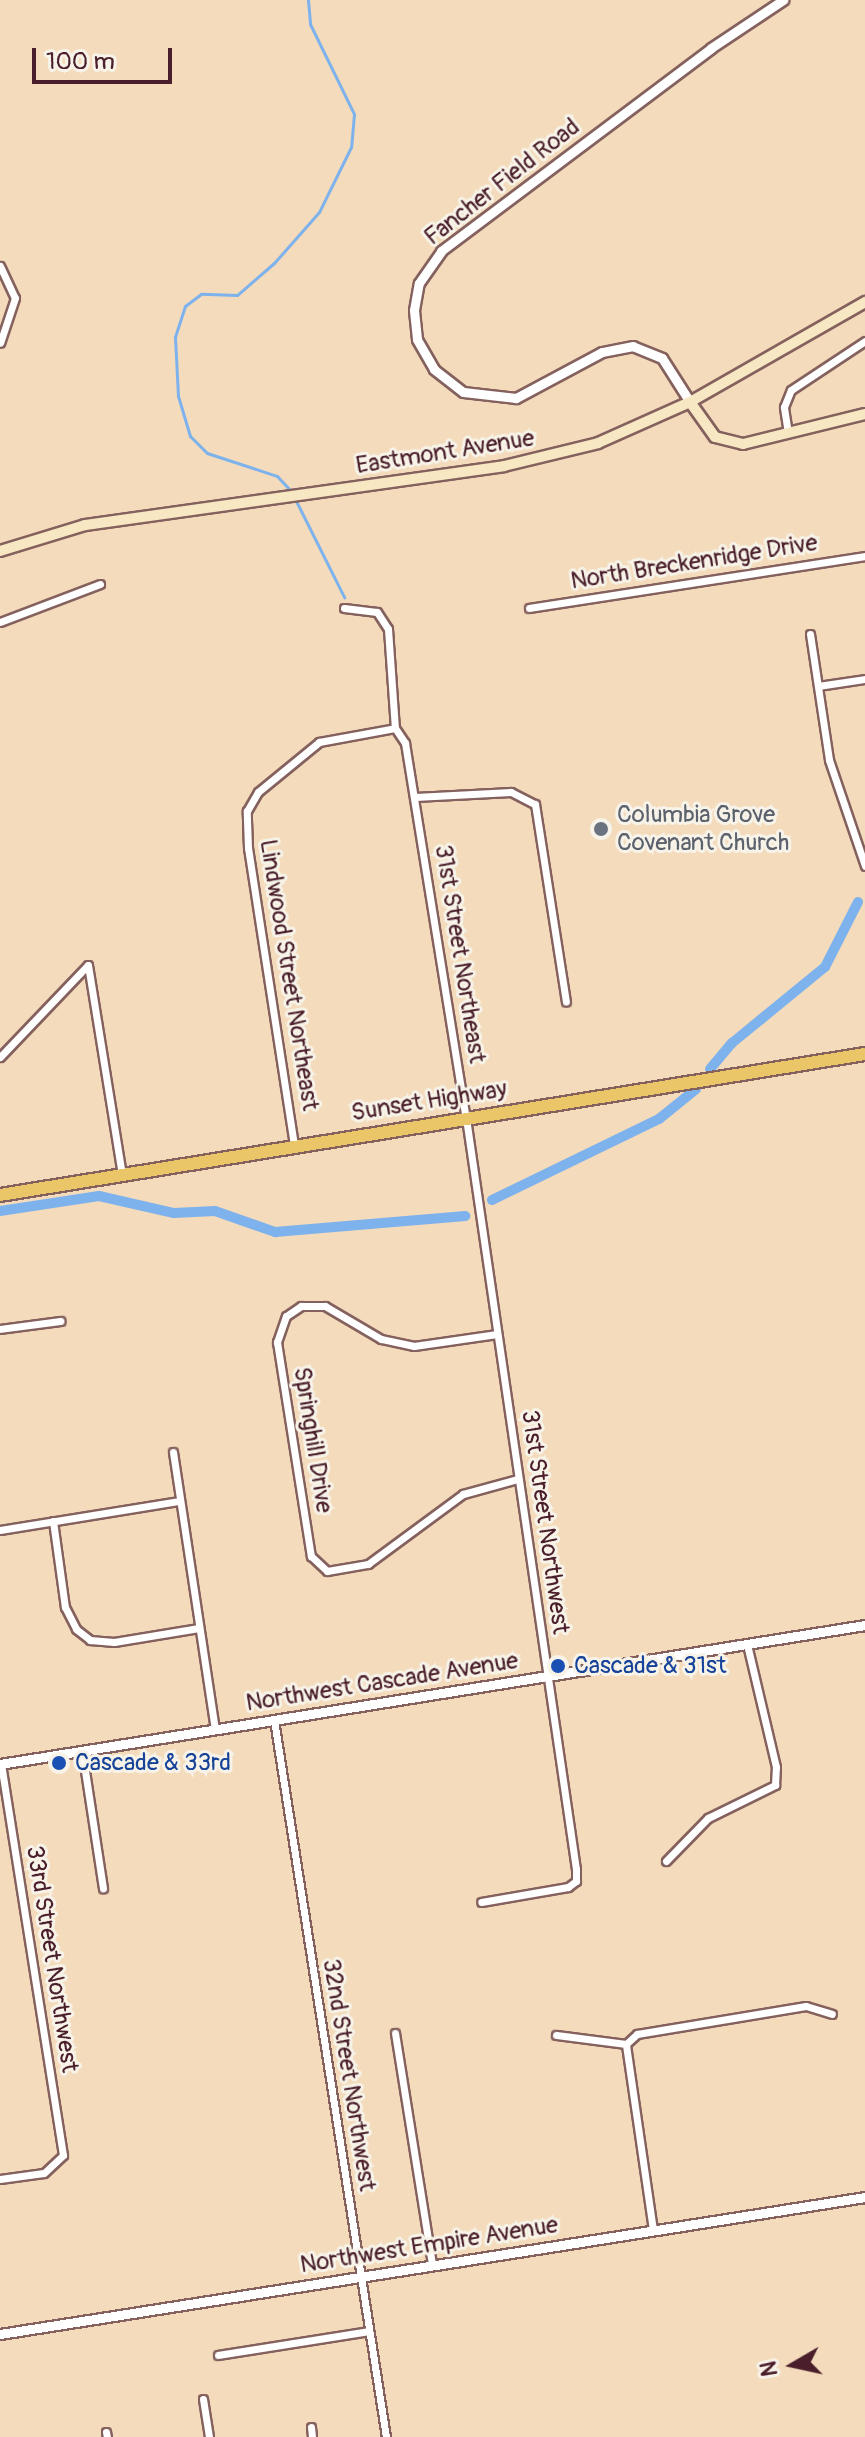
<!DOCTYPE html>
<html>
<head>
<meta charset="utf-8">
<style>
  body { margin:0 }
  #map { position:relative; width:865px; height:2437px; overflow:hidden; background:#f3dbbc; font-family:Pangolin,sans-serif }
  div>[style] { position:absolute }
  .stream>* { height:3px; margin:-1.5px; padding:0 1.5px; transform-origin:1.5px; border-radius:1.5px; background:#7eb2ec }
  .canal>* { height:10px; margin:-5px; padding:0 5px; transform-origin:5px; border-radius:5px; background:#7eb2ec }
  .roads { filter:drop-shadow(2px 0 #85615e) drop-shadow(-2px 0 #85615e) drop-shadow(0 2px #85615e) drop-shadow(0 -2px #85615e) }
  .minor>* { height:7px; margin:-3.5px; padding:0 3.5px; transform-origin:3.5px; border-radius:3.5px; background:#fff }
  .tertiary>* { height:9px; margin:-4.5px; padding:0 4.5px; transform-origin:4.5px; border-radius:4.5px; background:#fff }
  .secondary>* { height:10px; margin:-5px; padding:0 5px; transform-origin:5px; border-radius:5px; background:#f7e8c3 }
  .trunk>* { height:12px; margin:-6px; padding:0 6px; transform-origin:6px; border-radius:6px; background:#eac669 }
  .dots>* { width:22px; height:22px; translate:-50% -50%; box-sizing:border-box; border:4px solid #f7f3e8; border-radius:50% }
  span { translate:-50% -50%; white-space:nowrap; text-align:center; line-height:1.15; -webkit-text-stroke:6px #f7f3e8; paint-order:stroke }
  .street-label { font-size:24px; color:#4a1f2b }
  .worship-label { font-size:24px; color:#5b616d }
  .left { translate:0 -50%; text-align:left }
  .transit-label { font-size:24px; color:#164399 }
  .north { position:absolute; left:753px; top:2325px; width:80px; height:80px; -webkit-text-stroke:6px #f7f3e8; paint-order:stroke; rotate:261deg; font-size:22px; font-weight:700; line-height:32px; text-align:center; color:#4a1f2b }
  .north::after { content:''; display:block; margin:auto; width:28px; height:36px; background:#4a1f2b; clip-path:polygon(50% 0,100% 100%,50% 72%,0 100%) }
  .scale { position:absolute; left:32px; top:48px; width:140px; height:36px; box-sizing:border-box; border:4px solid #4a1f2b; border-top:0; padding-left:10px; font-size:24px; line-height:28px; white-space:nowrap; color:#4a1f2b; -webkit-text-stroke:6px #f7f3e8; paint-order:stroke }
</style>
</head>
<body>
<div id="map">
  <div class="stream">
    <i style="left:308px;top:0;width:24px;rotate:85deg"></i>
    <i style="left:310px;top:24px;width:100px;rotate:63.9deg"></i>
    <i style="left:354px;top:114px;width:33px;rotate:95deg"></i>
    <i style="left:351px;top:147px;width:72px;rotate:116.2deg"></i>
    <i style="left:319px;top:212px;width:68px;rotate:131.4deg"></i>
    <i style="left:274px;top:263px;width:49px;rotate:139.1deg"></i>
    <i style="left:237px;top:295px;width:36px;rotate:-178deg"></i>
    <i style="left:201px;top:294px;width:20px;rotate:143deg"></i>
    <i style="left:185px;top:306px;width:33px;rotate:108deg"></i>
    <i style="left:175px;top:337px;width:59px;rotate:87.1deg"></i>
    <i style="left:178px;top:396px;width:42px;rotate:73.3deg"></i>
    <i style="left:190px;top:436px;width:24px;rotate:45deg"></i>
    <i style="left:207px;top:453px;width:74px;rotate:18.2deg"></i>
    <i style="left:277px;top:476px;width:21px;rotate:47deg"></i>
    <i style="left:291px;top:491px;width:119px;rotate:63.4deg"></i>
  </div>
  <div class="canal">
    <i style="left:710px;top:1069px;width:34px;rotate:-50deg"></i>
    <i style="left:732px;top:1043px;width:120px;rotate:-39.3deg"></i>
    <i style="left:825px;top:967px;width:73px;rotate:-63.1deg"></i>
    <i style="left:492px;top:1200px;width:186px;rotate:-25.9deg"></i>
    <i style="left:659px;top:1119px;width:48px;rotate:-39deg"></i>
    <i style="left:0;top:1211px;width:100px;rotate:-8.6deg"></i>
    <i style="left:99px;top:1196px;width:77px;rotate:12.8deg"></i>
    <i style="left:174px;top:1213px;width:41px;rotate:-2.8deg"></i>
    <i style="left:215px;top:1211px;width:64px;rotate:19.3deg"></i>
    <i style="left:275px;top:1232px;width:191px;rotate:-4.8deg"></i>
  </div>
  <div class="roads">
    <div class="minor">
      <i style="left:0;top:266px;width:35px;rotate:65deg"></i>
      <i style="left:15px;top:298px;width:47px;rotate:108.4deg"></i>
      <i style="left:788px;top:433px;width:26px;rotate:-99deg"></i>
      <i style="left:784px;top:407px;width:18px;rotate:-68deg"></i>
      <i style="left:791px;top:390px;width:89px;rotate:-33.5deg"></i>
      <i style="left:344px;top:608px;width:33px;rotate:7deg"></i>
      <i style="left:377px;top:612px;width:20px;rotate:57deg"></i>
      <i style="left:388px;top:629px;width:99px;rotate:86deg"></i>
      <i style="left:529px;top:608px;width:340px;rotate:-8.8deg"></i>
      <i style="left:0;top:622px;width:107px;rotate:-20.8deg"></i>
      <i style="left:810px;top:634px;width:127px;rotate:81.4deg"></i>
      <i style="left:829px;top:760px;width:112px;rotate:71.2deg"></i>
      <i style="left:818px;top:686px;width:48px;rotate:-8.5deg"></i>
      <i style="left:415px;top:797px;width:96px;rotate:-3deg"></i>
      <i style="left:511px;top:792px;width:27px;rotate:27deg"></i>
      <i style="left:535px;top:804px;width:200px;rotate:81.1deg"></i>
      <i style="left:88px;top:965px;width:212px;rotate:80.8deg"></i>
      <i style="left:0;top:1057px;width:127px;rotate:-46.3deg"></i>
      <i style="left:294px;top:1145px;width:301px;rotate:-98.8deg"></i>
      <i style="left:248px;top:848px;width:37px;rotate:-92deg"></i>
      <i style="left:247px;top:811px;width:22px;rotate:-60deg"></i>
      <i style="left:258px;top:792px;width:79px;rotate:-39.3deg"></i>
      <i style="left:319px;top:742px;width:77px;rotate:-10.4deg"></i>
      <i style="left:395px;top:728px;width:18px;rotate:56deg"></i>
      <i style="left:405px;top:743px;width:380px;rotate:80.8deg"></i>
      <i style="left:466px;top:1118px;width:759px;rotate:81.67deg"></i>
      <i style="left:576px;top:1869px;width:12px;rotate:90deg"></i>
      <i style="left:576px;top:1881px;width:10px;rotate:143deg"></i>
      <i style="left:568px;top:1887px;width:88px;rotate:170.2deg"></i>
      <i style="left:0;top:1329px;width:61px;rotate:-7.6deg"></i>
      <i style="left:497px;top:1334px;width:84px;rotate:171.8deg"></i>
      <i style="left:414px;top:1346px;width:34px;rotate:-168deg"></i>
      <i style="left:381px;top:1339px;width:65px;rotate:-149.5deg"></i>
      <i style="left:325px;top:1306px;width:24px;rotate:180deg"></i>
      <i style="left:301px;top:1306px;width:18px;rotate:146deg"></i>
      <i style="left:286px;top:1316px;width:28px;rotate:109deg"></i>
      <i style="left:277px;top:1342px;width:217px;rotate:81deg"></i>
      <i style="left:311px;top:1556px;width:22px;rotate:43deg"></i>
      <i style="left:327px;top:1571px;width:42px;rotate:-9.7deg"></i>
      <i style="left:368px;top:1564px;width:118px;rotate:-36.4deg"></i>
      <i style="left:463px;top:1494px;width:57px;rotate:-15.3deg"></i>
      <i style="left:173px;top:1452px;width:281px;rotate:81.4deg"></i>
      <i style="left:53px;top:1521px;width:87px;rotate:82.1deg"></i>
      <i style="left:65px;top:1607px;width:25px;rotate:63deg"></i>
      <i style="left:76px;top:1629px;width:18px;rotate:38deg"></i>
      <i style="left:90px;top:1640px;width:24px;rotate:5deg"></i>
      <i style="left:114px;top:1642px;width:86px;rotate:-9.4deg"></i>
      <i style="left:0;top:1530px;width:182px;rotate:-9.2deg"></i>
      <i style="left:274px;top:1720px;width:726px;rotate:81.12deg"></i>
      <i style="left:82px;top:1751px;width:139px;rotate:81.3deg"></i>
      <i style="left:666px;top:1861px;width:60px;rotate:-45.7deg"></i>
      <i style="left:708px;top:1818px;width:75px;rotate:-26.2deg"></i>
      <i style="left:775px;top:1785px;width:18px;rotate:-87deg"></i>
      <i style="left:776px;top:1767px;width:126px;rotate:-103.3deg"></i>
      <i style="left:395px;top:2033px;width:235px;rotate:80.9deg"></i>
      <i style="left:556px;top:2035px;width:71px;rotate:7.3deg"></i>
      <i style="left:0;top:2179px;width:44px;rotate:-7.8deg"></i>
      <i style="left:44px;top:2173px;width:26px;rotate:-43deg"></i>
      <i style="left:63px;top:2155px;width:396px;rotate:-99deg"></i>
      <i style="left:653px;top:2230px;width:188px;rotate:-98.3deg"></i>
      <i style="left:626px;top:2044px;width:15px;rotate:-42deg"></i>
      <i style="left:637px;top:2034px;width:171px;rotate:-9.4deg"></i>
      <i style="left:806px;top:2006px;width:27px;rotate:17deg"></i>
      <i style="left:218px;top:2355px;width:153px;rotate:-9deg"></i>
      <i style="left:203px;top:2399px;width:38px;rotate:81deg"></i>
      <i style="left:311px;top:2427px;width:10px;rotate:84deg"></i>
      <i style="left:106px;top:2432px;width:5px;rotate:79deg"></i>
    </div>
    <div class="tertiary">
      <i style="left:690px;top:402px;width:52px;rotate:-122.5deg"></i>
      <i style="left:662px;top:358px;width:31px;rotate:-158deg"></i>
      <i style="left:633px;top:346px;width:32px;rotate:169deg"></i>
      <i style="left:602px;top:352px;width:98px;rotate:151.9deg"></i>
      <i style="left:516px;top:398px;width:53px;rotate:-173.5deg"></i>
      <i style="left:463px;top:392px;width:37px;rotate:-142deg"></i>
      <i style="left:434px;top:369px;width:34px;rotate:-120deg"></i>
      <i style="left:417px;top:339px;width:29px;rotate:-96deg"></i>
      <i style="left:414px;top:310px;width:27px;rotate:-80deg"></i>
      <i style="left:419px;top:283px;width:39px;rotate:-55deg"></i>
      <i style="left:441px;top:251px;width:338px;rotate:-36.9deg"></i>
      <i style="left:711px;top:48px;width:87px;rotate:-33.7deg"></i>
      <i style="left:0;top:1764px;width:876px;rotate:-9.13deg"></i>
      <i style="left:0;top:2334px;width:876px;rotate:-9deg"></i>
    </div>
    <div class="secondary">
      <i style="left:690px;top:402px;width:43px;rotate:54.5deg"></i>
      <i style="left:715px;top:437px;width:29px;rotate:14deg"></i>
      <i style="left:743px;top:444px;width:126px;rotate:-13.8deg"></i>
      <i style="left:0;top:551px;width:89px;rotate:-17deg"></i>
      <i style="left:85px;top:525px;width:423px;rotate:-8deg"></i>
      <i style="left:504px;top:466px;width:97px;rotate:-13.7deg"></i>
      <i style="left:598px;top:443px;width:101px;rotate:-24deg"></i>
      <i style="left:690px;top:402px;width:202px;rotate:-29.7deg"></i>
    </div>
    <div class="trunk">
      <i style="left:0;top:1195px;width:876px;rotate:-9.26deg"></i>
    </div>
  </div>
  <div class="dots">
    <i style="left:601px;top:829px;background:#6b7280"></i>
    <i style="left:558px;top:1666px;background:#1a4fb4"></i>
    <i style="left:59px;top:1763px;background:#1a4fb4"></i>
  </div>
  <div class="street-label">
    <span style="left:502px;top:182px;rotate:-38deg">Fancher Field Road</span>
    <span style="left:445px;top:452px;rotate:-9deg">Eastmont Avenue</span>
    <span style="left:694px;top:562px;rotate:-9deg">North Breckenridge Drive</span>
    <span style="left:460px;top:954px;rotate:81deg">31st Street Northeast</span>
    <span style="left:289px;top:975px;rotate:81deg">Lindwood Street Northeast</span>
    <span style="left:429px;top:1101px;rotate:-9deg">Sunset Highway</span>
    <span style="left:313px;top:1440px;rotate:81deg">Springhill Drive</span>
    <span style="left:545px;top:1522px;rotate:82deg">31st Street Northwest</span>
    <span style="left:382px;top:1682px;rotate:-9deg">Northwest Cascade Avenue</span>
    <span style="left:52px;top:1959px;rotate:81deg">33rd Street Northwest</span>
    <span style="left:349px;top:2075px;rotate:81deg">32nd Street Northwest</span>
    <span style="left:429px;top:2245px;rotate:-9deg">Northwest Empire Avenue</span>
  </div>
  <div class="worship-label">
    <span class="left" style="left:617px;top:829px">Columbia Grove<br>Covenant Church</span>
  </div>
  <div class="transit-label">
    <span class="left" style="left:574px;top:1666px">Cascade &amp; 31st</span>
    <span class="left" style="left:75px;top:1763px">Cascade &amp; 33rd</span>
  </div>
  <div class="north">N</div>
  <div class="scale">100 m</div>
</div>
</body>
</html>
